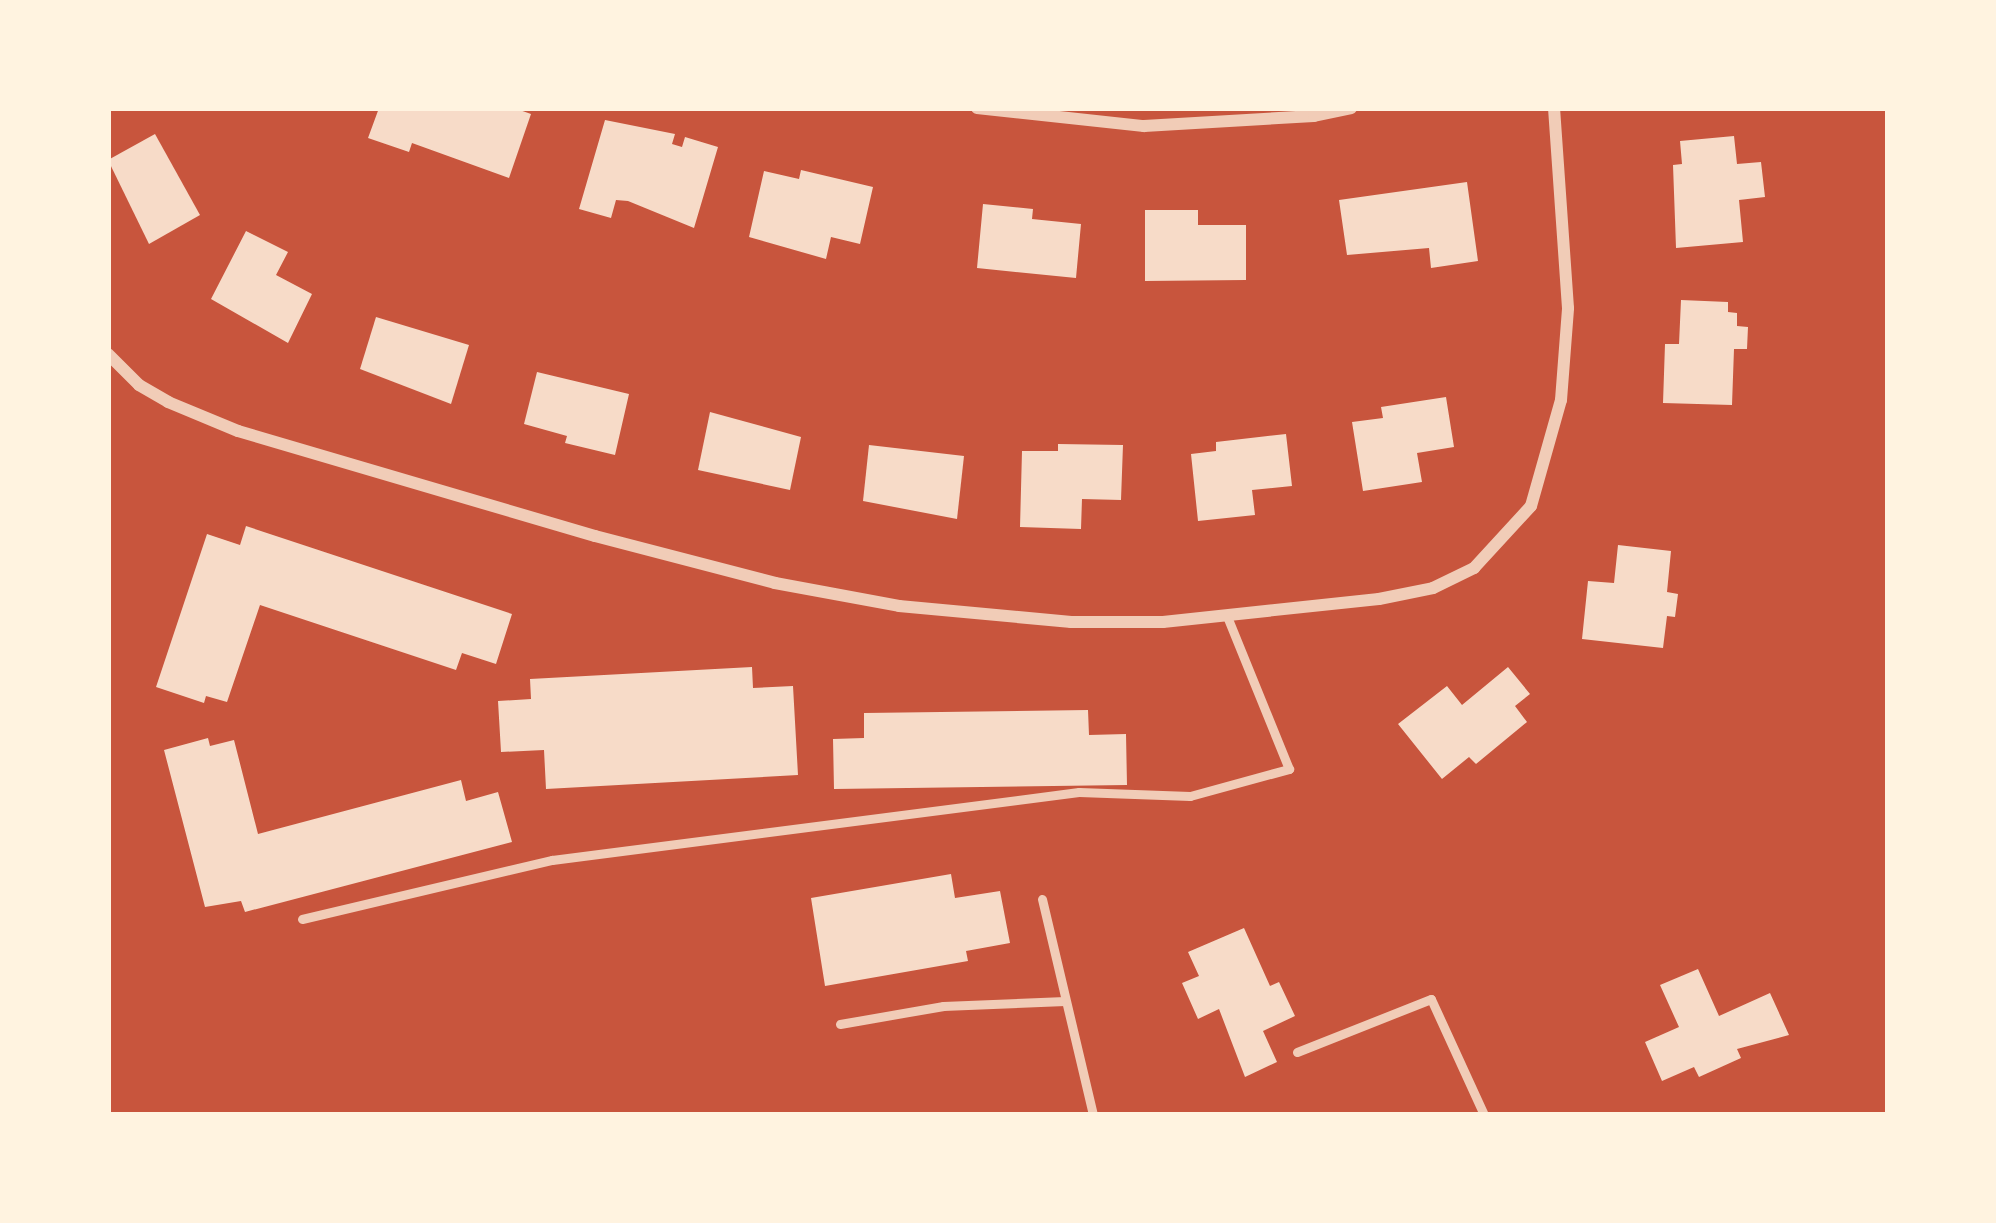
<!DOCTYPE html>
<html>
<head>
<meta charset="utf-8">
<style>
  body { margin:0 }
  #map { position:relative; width:1996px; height:1223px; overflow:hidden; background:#c8553d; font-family:Manrope,sans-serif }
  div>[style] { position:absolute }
  .building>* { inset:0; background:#f7dbc8 }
  .service>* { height:9px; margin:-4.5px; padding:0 4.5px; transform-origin:4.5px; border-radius:4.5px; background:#f1ccb7 }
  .minor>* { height:12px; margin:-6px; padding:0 6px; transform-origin:6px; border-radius:6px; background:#f1ccb7 }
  span { translate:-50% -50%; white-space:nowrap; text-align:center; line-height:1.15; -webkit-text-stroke:12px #fff3e0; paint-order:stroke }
  .frame { position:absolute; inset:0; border:111px solid #fff3e0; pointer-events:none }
</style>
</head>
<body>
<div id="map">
  <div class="building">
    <i style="clip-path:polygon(379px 108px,514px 108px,531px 114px,509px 178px,412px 143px,409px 152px,368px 138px)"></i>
    <i style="clip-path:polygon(605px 120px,675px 134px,672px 144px,682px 147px,685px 137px,718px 147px,694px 228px,628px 201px,616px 200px,611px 218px,579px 209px)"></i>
    <i style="clip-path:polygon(155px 134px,200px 215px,149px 244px,108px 160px)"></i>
    <i style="clip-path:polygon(1734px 136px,1737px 164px,1761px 162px,1765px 197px,1739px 200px,1743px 242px,1676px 248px,1673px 165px,1682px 164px,1680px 141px)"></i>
    <i style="clip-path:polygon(801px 170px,873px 187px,860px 244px,831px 237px,826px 259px,749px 237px,764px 171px,799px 179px)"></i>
    <i style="clip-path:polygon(1467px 182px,1478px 261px,1431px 268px,1429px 248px,1347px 255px,1339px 200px)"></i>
    <i style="clip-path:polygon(983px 204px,1033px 209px,1032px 219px,1081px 224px,1076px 278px,977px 268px)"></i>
    <i style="clip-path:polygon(1145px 210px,1198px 210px,1198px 225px,1246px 225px,1246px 280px,1145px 281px)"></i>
    <i style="clip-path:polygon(246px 231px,288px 252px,276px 275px,312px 294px,288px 343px,211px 299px)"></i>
    <i style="clip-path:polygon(1681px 300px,1728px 302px,1728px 312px,1737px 313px,1737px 326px,1748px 327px,1747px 349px,1734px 349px,1732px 405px,1663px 403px,1665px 344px,1679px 344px)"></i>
    <i style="clip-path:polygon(376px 317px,469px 345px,451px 404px,360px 369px)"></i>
    <i style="clip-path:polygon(537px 372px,629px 394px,615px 455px,565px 443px,567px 436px,524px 424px)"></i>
    <i style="clip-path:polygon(1446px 397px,1454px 447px,1417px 453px,1422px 482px,1363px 491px,1352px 422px,1383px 418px,1381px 407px)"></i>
    <i style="clip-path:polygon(710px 412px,801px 437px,790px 490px,698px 470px)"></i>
    <i style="clip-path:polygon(1286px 434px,1292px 486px,1252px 490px,1255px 515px,1198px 521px,1191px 454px,1216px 451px,1216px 442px)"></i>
    <i style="clip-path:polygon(1058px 444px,1123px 445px,1121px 500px,1082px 499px,1081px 529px,1020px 527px,1022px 451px,1058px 451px)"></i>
    <i style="clip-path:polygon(869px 445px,964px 456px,957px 519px,863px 501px)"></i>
    <i style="clip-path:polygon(246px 526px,512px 614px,496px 664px,462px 653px,456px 670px,260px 605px,227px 702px,206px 696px,204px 703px,156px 687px,207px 534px,240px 545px)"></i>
    <i style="clip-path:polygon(1618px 545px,1671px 551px,1667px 592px,1678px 594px,1675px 617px,1667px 616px,1663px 648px,1582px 639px,1588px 581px,1614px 583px)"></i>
    <i style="clip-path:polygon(752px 667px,753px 688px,793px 686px,798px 775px,546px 789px,544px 750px,501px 752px,498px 701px,531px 699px,530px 679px)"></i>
    <i style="clip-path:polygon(1508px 667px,1530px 694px,1515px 706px,1527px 722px,1476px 764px,1469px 757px,1442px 779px,1398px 724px,1447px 686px,1462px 705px)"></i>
    <i style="clip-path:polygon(1088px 710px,1089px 735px,1126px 734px,1127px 785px,834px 789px,833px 739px,864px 738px,864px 713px)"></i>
    <i style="clip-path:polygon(208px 738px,210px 746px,234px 740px,258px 834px,461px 780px,466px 801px,498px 792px,512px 842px,245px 912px,241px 901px,205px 907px,164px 750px)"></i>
    <i style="clip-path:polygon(951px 874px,955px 898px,1000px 891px,1010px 943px,966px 951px,968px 961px,825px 986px,811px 898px)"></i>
    <i style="clip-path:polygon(1244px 928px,1270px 986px,1279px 982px,1295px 1016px,1263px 1031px,1277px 1062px,1245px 1077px,1219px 1009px,1198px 1019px,1182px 983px,1199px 976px,1188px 952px)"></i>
    <i style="clip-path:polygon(1698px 969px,1719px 1016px,1770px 993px,1789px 1035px,1737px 1049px,1741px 1058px,1699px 1077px,1694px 1067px,1662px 1081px,1645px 1042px,1679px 1027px,1660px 985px)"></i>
  </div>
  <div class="service">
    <i style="left:1042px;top:899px;width:222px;rotate:76.7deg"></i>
    <i style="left:302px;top:919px;width:257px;rotate:-13.3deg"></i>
    <i style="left:552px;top:860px;width:531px;rotate:-7.35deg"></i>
    <i style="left:1079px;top:792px;width:111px;rotate:2.1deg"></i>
    <i style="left:1190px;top:796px;width:103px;rotate:-15.3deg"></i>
    <i style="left:1289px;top:769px;width:165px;rotate:-112.1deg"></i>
    <i style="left:840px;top:1024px;width:105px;rotate:-9.9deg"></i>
    <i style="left:943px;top:1006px;width:122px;rotate:-2.3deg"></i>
    <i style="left:1297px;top:1052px;width:144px;rotate:-21.6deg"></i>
    <i style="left:1431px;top:999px;width:128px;rotate:65.4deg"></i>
  </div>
  <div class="minor">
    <i style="left:977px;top:108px;width:168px;rotate:6.2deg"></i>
    <i style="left:1144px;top:126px;width:170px;rotate:-3.4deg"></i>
    <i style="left:1314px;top:116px;width:38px;rotate:-12deg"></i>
    <i style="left:108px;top:354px;width:44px;rotate:45deg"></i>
    <i style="left:139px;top:385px;width:34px;rotate:30deg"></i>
    <i style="left:168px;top:402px;width:76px;rotate:22.5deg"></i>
    <i style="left:238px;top:431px;width:372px;rotate:16.4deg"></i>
    <i style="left:595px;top:536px;width:186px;rotate:14.6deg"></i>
    <i style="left:775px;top:583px;width:126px;rotate:10.5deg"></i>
    <i style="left:899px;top:606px;width:173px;rotate:5.3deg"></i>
    <i style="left:1071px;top:622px;width:92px"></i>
    <i style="left:1163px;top:622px;width:217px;rotate:-6.1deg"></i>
    <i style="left:1379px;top:599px;width:55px;rotate:-11.5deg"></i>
    <i style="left:1433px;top:588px;width:46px;rotate:-26deg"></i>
    <i style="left:1474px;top:568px;width:84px;rotate:-47.4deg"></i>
    <i style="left:1531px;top:506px;width:110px;rotate:-74.2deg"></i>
    <i style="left:1561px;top:400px;width:92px;rotate:-85.6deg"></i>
    <i style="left:1568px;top:308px;width:200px;rotate:-94deg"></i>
  </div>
  <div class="frame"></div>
</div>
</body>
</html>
